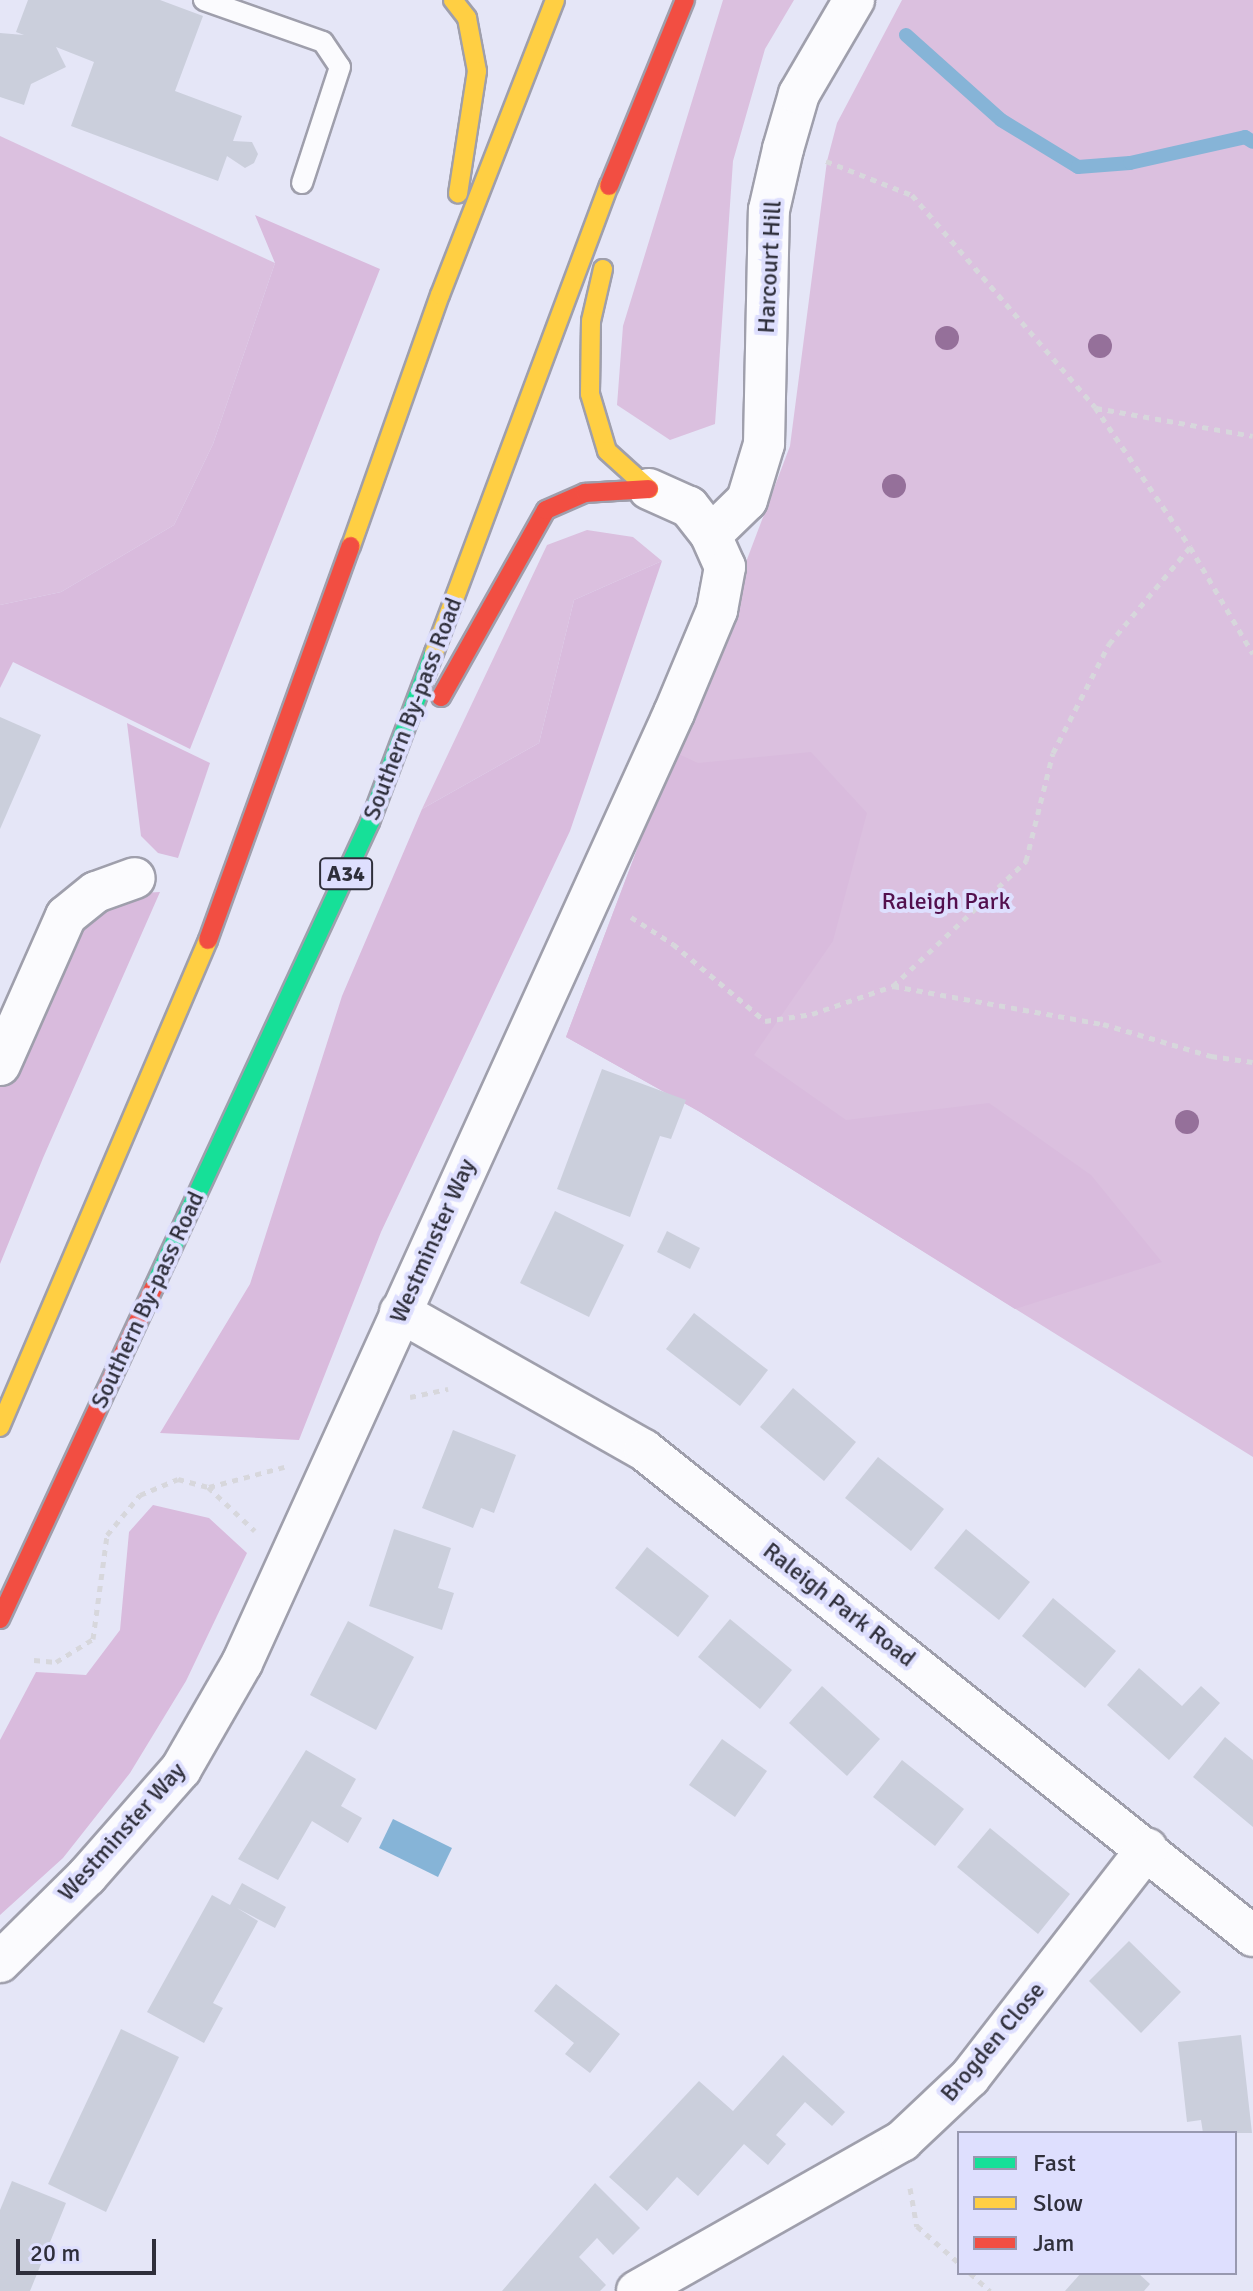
<!DOCTYPE html>
<html>
<head>
<meta charset="utf-8">
<style>
  body { margin:0 }
  #map { position:relative; width:1253px; height:2291px; overflow:hidden; background:#e5e6f7; font-family:Signika,sans-serif }
  div>[style] { position:absolute }
  .green>* { inset:0; background:#dbc0df }
  .forest>* { inset:0; background:#d9bbdd }
  .water>* { inset:0; background:#86b4d7 }
  .stream>* { height:14px; margin:-7px; padding:0 7px; transform-origin:7px; border-radius:7px; background:#86b4d7 }
  .building>* { inset:0; background:#cbcfdc }
  .path>* { height:5px; margin-top:-2.5px; transform-origin:0; background:repeating-linear-gradient(90deg,#d7d7dc 0 6px,transparent 0 12px) }
  .roads { filter:drop-shadow(2px 0 #9f9fac) drop-shadow(-2px 0 #9f9fac) drop-shadow(0 2px #9f9fac) drop-shadow(0 -2px #9f9fac) }
  .lane>* { height:20px; margin:-10px; padding:0 10px; transform-origin:10px; border-radius:10px; background:#fbfbfe }
  .street>* { height:40px; margin:-20px; padding:0 20px; transform-origin:20px; border-radius:20px; background:#fbfbfe }
  .fast>* { height:18px; margin:-9px; padding:0 9px; transform-origin:9px; border-radius:9px; background:#16e098 }
  .slow>* { height:18px; margin:-9px; padding:0 9px; transform-origin:9px; border-radius:9px; background:#ffcf43 }
  .jam>* { height:18px; margin:-9px; padding:0 9px; transform-origin:9px; border-radius:9px; background:#f24e42 }
  .trees>* { width:24px; height:24px; margin:-12px; border-radius:50%; background:#95709a }
  span { translate:-50% -50%; white-space:nowrap; text-align:center; line-height:1.15; -webkit-text-stroke:8px #dedffe; paint-order:stroke }
  .shield-label span { padding:2px 6px; background:#dedffe; border:2px solid; border-radius:6px; -webkit-text-stroke-width:0 }
  .shield-label { font-size:22px; color:#2f2f3b; font-weight:700 }
  .street-label { font-size:24px; color:#2f2f3b }
  .park-label { font-size:24px; color:#53104e }
  .legend { position:absolute; left:957px; top:2131px; width:280px; height:144px; box-sizing:border-box; background:#dedffe; border:2px solid #9899b0; margin:0; padding:10px 14px; list-style:none; font-size:24px; color:#2f2f3b }
  .legend li { display:flex; align-items:center; gap:16px; height:40px }
  .legend b { width:40px; border:2px solid #9899b0 }
  .scale { position:absolute; left:16px; top:2239px; width:140px; height:36px; box-sizing:border-box; border:4px solid #2f2f3b; border-top:0; padding-left:10px; font-size:24px; line-height:28px; white-space:nowrap; color:#2f2f3b; -webkit-text-stroke:6px #dedffe; paint-order:stroke }
</style>
</head>
<body>
<div id="map">
  <div class="green">
    <i style="clip-path:polygon(723px 0,794px 0,765px 49px,733px 161px,715px 424px,670px 440px,617px 405px,623px 326px)"></i>
    <i style="clip-path:polygon(902px 0,1253px 0,1253px 1457px,700px 1112px,566px 1037px,790px 446px,827px 161px,837px 123px)"></i>
    <i style="clip-path:polygon(0 136px,275px 263px,213px 444px,174px 525px,61px 592px,0 605px)"></i>
    <i style="clip-path:polygon(587px 530px,633px 537px,662px 561px,574px 600px,539px 743px,422px 809px,547px 545px)"></i>
  </div>
  <div class="forest">
    <i style="clip-path:polygon(255px 215px,380px 269px,190px 749px,13px 662px,0 688px,0 605px,61px 592px,174px 525px,213px 444px,275px 263px)"></i>
    <i style="clip-path:polygon(662px 561px,570px 831px,381px 1232px,299px 1440px,160px 1433px,250px 1284px,342px 996px,422px 809px,539px 743px,574px 600px)"></i>
    <i style="clip-path:polygon(127px 723px,210px 763px,178px 858px,158px 853px,141px 836px)"></i>
    <i style="clip-path:polygon(674px 752px,698px 763px,811px 752px,867px 813px,833px 941px,754px 1055px,846px 1120px,989px 1103px,1091px 1175px,1162px 1262px,1015px 1309px,700px 1112px,566px 1037px)"></i>
    <i style="clip-path:polygon(160px 892px,43px 1158px,0 1264px,0 1085px,68px 932px,123px 894px)"></i>
    <i style="clip-path:polygon(153px 1505px,209px 1518px,247px 1553px,186px 1681px,130px 1773px,63px 1858px,0 1915px,0 1740px,36px 1672px,86px 1675px,120px 1630px,129px 1532px)"></i>
  </div>
  <div class="water">
    <i style="clip-path:polygon(393px 1819px,452px 1848px,438px 1877px,379px 1848px)"></i>
  </div>
  <div class="stream">
    <i style="left:906px;top:35px;width:127px;rotate:41.8deg"></i>
    <i style="left:1001px;top:120px;width:90px;rotate:31.4deg"></i>
    <i style="left:1078px;top:167px;width:52px;rotate:-4.4deg"></i>
    <i style="left:1130px;top:163px;width:118px;rotate:-12.7deg"></i>
    <i style="left:1245px;top:137px;width:9px;rotate:32deg"></i>
  </div>
  <div class="building">
    <i style="clip-path:polygon(28px 0,160px 0,203px 16px,175px 91px,242px 116px,233px 141px,252px 142px,258px 154px,254px 163px,245px 168px,227px 156px,218px 181px,71px 126px,94px 62px,56px 47px,66px 67px,31px 84px,24px 105px,0 97px,0 33px,24px 35px,16px 32px)"></i>
    <i style="clip-path:polygon(0 717px,41px 735px,0 829px)"></i>
    <i style="clip-path:polygon(602px 1069px,686px 1100px,671px 1139px,660px 1136px,630px 1217px,557px 1189px)"></i>
    <i style="clip-path:polygon(555px 1211px,624px 1245px,589px 1317px,520px 1283px)"></i>
    <i style="clip-path:polygon(667px 1231px,700px 1248px,690px 1269px,657px 1252px)"></i>
    <i style="clip-path:polygon(694px 1313px,768px 1370px,740px 1406px,666px 1349px)"></i>
    <i style="clip-path:polygon(793px 1388px,856px 1442px,824px 1481px,760px 1427px)"></i>
    <i style="clip-path:polygon(453px 1430px,516px 1455px,494px 1513px,481px 1508px,473px 1528px,422px 1508px)"></i>
    <i style="clip-path:polygon(878px 1457px,944px 1509px,911px 1551px,845px 1498px)"></i>
    <i style="clip-path:polygon(394px 1529px,451px 1548px,438px 1588px,454px 1593px,442px 1630px,369px 1606px)"></i>
    <i style="clip-path:polygon(966px 1529px,1030px 1582px,999px 1620px,934px 1568px)"></i>
    <i style="clip-path:polygon(647px 1547px,709px 1596px,678px 1637px,615px 1588px)"></i>
    <i style="clip-path:polygon(1053px 1598px,1116px 1651px,1085px 1688px,1022px 1636px)"></i>
    <i style="clip-path:polygon(730px 1619px,792px 1670px,760px 1709px,698px 1657px)"></i>
    <i style="clip-path:polygon(348px 1621px,414px 1657px,376px 1730px,310px 1695px)"></i>
    <i style="clip-path:polygon(1139px 1668px,1182px 1706px,1201px 1686px,1220px 1703px,1169px 1760px,1107px 1705px)"></i>
    <i style="clip-path:polygon(822px 1686px,880px 1739px,847px 1776px,789px 1723px)"></i>
    <i style="clip-path:polygon(1225px 1737px,1253px 1760px,1253px 1827px,1193px 1777px)"></i>
    <i style="clip-path:polygon(722px 1739px,767px 1771px,735px 1817px,689px 1785px)"></i>
    <i style="clip-path:polygon(306px 1750px,356px 1779px,341px 1806px,362px 1818px,348px 1843px,312px 1821px,278px 1880px,238px 1859px)"></i>
    <i style="clip-path:polygon(902px 1760px,964px 1809px,935px 1846px,873px 1797px)"></i>
    <i style="clip-path:polygon(990px 1828px,1070px 1894px,1038px 1934px,957px 1867px)"></i>
    <i style="clip-path:polygon(242px 1883px,286px 1907px,275px 1928px,237px 1908px,258px 1921px,213px 2003px,223px 2008px,204px 2043px,147px 2012px,212px 1895px,230px 1905px)"></i>
    <i style="clip-path:polygon(1129px 1941px,1181px 1992px,1141px 2033px,1089px 1981px)"></i>
    <i style="clip-path:polygon(556px 1984px,620px 2034px,590px 2073px,565px 2054px,574px 2043px,534px 2011px)"></i>
    <i style="clip-path:polygon(121px 2029px,179px 2057px,106px 2212px,48px 2184px)"></i>
    <i style="clip-path:polygon(1241px 2035px,1252px 2133px,1203px 2133px,1201px 2120px,1187px 2122px,1178px 2042px)"></i>
    <i style="clip-path:polygon(783px 2055px,845px 2112px,832px 2126px,805px 2102px,776px 2135px,786px 2144px,768px 2165px,744px 2144px,698px 2196px,677px 2177px,647px 2211px,609px 2177px,699px 2081px,733px 2111px)"></i>
    <i style="clip-path:polygon(12px 2181px,66px 2203px,30px 2291px,0 2291px,0 2210px)"></i>
    <i style="clip-path:polygon(595px 2183px,640px 2228px,613px 2255px,597px 2238px,579px 2257px,606px 2285px,600px 2291px,502px 2291px)"></i>
    <i style="clip-path:polygon(1081px 2273px,1138px 2273px,1150px 2284px,1144px 2291px,1065px 2291px)"></i>
  </div>
  <div class="path">
    <i style="left:826px;top:161px;width:92px;rotate:21.6deg"></i>
    <i style="left:912px;top:195px;width:280px;rotate:49.2deg"></i>
    <i style="left:1095px;top:407px;width:169px;rotate:55.8deg"></i>
    <i style="left:1190px;top:547px;width:124px;rotate:59.5deg"></i>
    <i style="left:1096px;top:408px;width:159px;rotate:10.1deg"></i>
    <i style="left:631px;top:917px;width:50px;rotate:32.7deg"></i>
    <i style="left:673px;top:944px;width:120px;rotate:39.9deg"></i>
    <i style="left:765px;top:1021px;width:48px;rotate:-8.5deg"></i>
    <i style="left:812px;top:1014px;width:86px;rotate:-19.1deg"></i>
    <i style="left:893px;top:986px;width:183px;rotate:-43.2deg"></i>
    <i style="left:1026px;top:861px;width:111px;rotate:-76deg"></i>
    <i style="left:1053px;top:753px;width:123px;rotate:-62.8deg"></i>
    <i style="left:1109px;top:644px;width:126px;rotate:-50.1deg"></i>
    <i style="left:893px;top:986px;width:213px;rotate:10.3deg"></i>
    <i style="left:1103px;top:1024px;width:113px;rotate:16.5deg"></i>
    <i style="left:1211px;top:1056px;width:42px;rotate:8.1deg"></i>
    <i style="left:410px;top:1397px;width:39px;rotate:-12deg"></i>
    <i style="left:209px;top:1487px;width:78px;rotate:-14.9deg"></i>
    <i style="left:34px;top:1660px;width:22px;rotate:5deg"></i>
    <i style="left:56px;top:1662px;width:44px;rotate:-31.9deg"></i>
    <i style="left:93px;top:1639px;width:105px;rotate:-82.3deg"></i>
    <i style="left:107px;top:1535px;width:52px;rotate:-50.5deg"></i>
    <i style="left:140px;top:1495px;width:41px;rotate:-22.8deg"></i>
    <i style="left:178px;top:1479px;width:31px;rotate:15deg"></i>
    <i style="left:208px;top:1487px;width:64px;rotate:43.1deg"></i>
    <i style="left:910px;top:2188px;width:39px;rotate:80deg"></i>
    <i style="left:917px;top:2226px;width:56px;rotate:41.4deg"></i>
    <i style="left:970px;top:2273px;width:27px;rotate:42deg"></i>
  </div>
  <div class="roads">
    <div class="lane">
      <i style="left:204px;top:0;width:126px;rotate:19.4deg"></i>
      <i style="left:323px;top:42px;width:30px;rotate:56deg"></i>
      <i style="left:340px;top:67px;width:122px;rotate:108.1deg"></i>
    </div>
    <div class="street">
      <i style="left:711px;top:535px;width:50px;rotate:-44.2deg"></i>
      <i style="left:747px;top:500px;width:59px;rotate:-73.1deg"></i>
      <i style="left:764px;top:444px;width:234px;rotate:-88.8deg"></i>
      <i style="left:769px;top:210px;width:63px;rotate:-77.1deg"></i>
      <i style="left:783px;top:149px;width:57px;rotate:-73.8deg"></i>
      <i style="left:799px;top:94px;width:109px;rotate:-59.7deg"></i>
      <i style="left:0;top:1065px;width:163px;rotate:-66.1deg"></i>
      <i style="left:66px;top:916px;width:38px;rotate:-39deg"></i>
      <i style="left:96px;top:892px;width:41px;rotate:-19.7deg"></i>
      <i style="left:400px;top:1312px;width:280px;rotate:29.5deg"></i>
      <i style="left:644px;top:1450px;width:779px;rotate:38.59deg"></i>
      <i style="left:0;top:1962px;width:122px;rotate:-44.7deg"></i>
      <i style="left:87px;top:1876px;width:142px;rotate:-48.7deg"></i>
      <i style="left:181px;top:1769px;width:122px;rotate:-60.1deg"></i>
      <i style="left:242px;top:1663px;width:1044px;rotate:-65.55deg"></i>
      <i style="left:674px;top:713px;width:112px;rotate:-67.3deg"></i>
      <i style="left:717px;top:610px;width:44px;rotate:-79.5deg"></i>
      <i style="left:725px;top:567px;width:35px;rotate:-114deg"></i>
      <i style="left:711px;top:535px;width:36px;rotate:-128deg"></i>
      <i style="left:689px;top:507px;width:44px;rotate:-155.8deg"></i>
      <i style="left:637px;top:2291px;width:305px;rotate:-29.5deg"></i>
      <i style="left:902px;top:2141px;width:93px;rotate:-43.3deg"></i>
      <i style="left:970px;top:2077px;width:289px;rotate:-52.2deg"></i>
    </div>
    <div class="fast">
      <i style="left:154px;top:1287px;width:513px;rotate:-65.08deg"></i>
      <i style="left:370px;top:822px;width:181px;rotate:-69.3deg"></i>
    </div>
    <div class="slow">
      <i style="left:453px;top:0;width:23px;rotate:52deg"></i>
      <i style="left:467px;top:18px;width:54px;rotate:79.3deg"></i>
      <i style="left:477px;top:71px;width:124px;rotate:98.8deg"></i>
      <i style="left:603px;top:269px;width:53px;rotate:103deg"></i>
      <i style="left:591px;top:321px;width:73px;rotate:90.8deg"></i>
      <i style="left:590px;top:394px;width:59px;rotate:73.4deg"></i>
      <i style="left:607px;top:451px;width:57px;rotate:42.1deg"></i>
      <i style="left:351px;top:546px;width:266px;rotate:-70.5deg"></i>
      <i style="left:440px;top:295px;width:317px;rotate:-68.7deg"></i>
      <i style="left:434px;top:653px;width:499px;rotate:-69.5deg"></i>
      <i style="left:0;top:1427px;width:530px;rotate:-66.87deg"></i>
    </div>
    <div class="jam">
      <i style="left:609px;top:186px;width:201px;rotate:-67.8deg"></i>
      <i style="left:441px;top:697px;width:214px;rotate:-60.7deg"></i>
      <i style="left:546px;top:510px;width:43px;rotate:-23.6deg"></i>
      <i style="left:585px;top:493px;width:64px;rotate:-3.6deg"></i>
      <i style="left:208px;top:940px;width:419px;rotate:-70.1deg"></i>
      <i style="left:0;top:1619px;width:366px;rotate:-65.1deg"></i>
    </div>
  </div>
  <div class="trees">
    <i style="left:947px;top:338px"></i>
    <i style="left:1100px;top:346px"></i>
    <i style="left:894px;top:486px"></i>
    <i style="left:1187px;top:1122px"></i>
  </div>
  <div class="shield-label">
    <span style="left:346px;top:874px">A34</span>
  </div>
  <div class="street-label">
    <span style="left:770px;top:267px;rotate:-87deg">Harcourt Hill</span>
    <span style="left:413px;top:709px;rotate:-69deg">Southern By-pass Road</span>
    <span style="left:433px;top:1241px;rotate:-66deg">Westminster Way</span>
    <span style="left:148px;top:1300px;rotate:-65deg">Southern By-pass Road</span>
    <span style="left:839px;top:1605px;rotate:38deg">Raleigh Park Road</span>
    <span style="left:122px;top:1832px;rotate:-48deg">Westminster Way</span>
    <span style="left:993px;top:2042px;rotate:-50deg">Brogden Close</span>
  </div>
  <div class="park-label">
    <span style="left:946px;top:902px">Raleigh Park</span>
  </div>
  <ul class="legend">
  <li><b style="height:10px;background:#16e098"></b>Fast</li>
  <li><b style="height:10px;background:#ffcf43"></b>Slow</li>
  <li><b style="height:10px;background:#f24e42"></b>Jam</li>
  </ul>
  <div class="scale">20 m</div>
</div>
</body>
</html>
